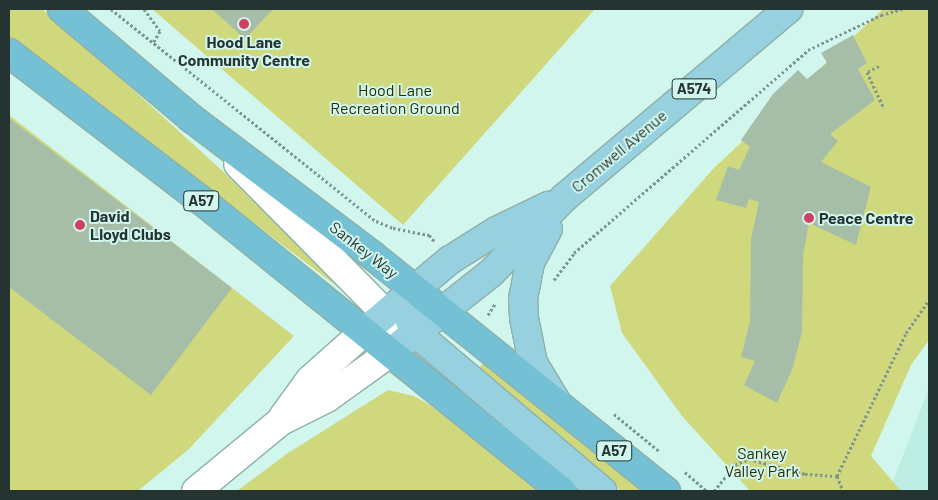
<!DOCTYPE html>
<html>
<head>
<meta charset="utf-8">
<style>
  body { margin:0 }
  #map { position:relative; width:938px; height:500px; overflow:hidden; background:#d1f6ee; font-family:Barlow,sans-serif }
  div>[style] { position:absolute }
  .built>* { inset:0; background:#bdece3 }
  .green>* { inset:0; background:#d0d87e }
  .building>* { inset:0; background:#a6bea8 }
  .path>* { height:3px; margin-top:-1.5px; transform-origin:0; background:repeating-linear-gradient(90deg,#7c9690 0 2.5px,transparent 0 5px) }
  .roads { filter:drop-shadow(1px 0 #8db0a9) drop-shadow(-1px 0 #8db0a9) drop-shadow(0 1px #8db0a9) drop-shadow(0 -1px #8db0a9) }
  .tertiary>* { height:28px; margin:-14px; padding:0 14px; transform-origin:14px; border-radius:14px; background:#fff }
  .primary>* { height:28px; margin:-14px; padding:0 14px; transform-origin:14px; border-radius:14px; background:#97d0df }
  .trunk>* { height:28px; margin:-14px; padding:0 14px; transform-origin:14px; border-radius:14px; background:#74c0d4 }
  .dots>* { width:14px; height:14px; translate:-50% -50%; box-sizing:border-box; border:2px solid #d1f6ee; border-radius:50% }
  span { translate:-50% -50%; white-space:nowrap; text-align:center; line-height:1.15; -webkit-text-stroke:4px #d1f6ee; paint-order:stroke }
  .shield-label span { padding:1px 4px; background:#d1f6ee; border:1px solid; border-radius:4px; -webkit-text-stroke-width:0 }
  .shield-label { font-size:15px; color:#263431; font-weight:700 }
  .poi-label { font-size:16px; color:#263431; font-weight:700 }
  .left { translate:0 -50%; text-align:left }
  .park-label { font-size:16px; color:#2a2d00 }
  .street-label { font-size:16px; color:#263431 }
  .frame { position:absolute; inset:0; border:10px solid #263431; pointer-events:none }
</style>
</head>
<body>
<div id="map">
  <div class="built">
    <i style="clip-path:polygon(929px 388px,929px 491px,901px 491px,892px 484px)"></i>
  </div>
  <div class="green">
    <i style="clip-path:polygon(9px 9px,42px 9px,60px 23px,317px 257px,351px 297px,9px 37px)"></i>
    <i style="clip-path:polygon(152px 9px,595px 9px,403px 225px)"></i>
    <i style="clip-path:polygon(883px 9px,929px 9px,929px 340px,911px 365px,871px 456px,901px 491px,750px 491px,682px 416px,622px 333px,610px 286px,713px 169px)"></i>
    <i style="clip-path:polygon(9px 115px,294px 336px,189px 449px,138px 491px,9px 491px)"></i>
    <i style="clip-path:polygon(483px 363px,535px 402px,647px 491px,621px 491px,477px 371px)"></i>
    <i style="clip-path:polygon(388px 390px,414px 396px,430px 405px,542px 491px,237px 491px,288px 453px)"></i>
  </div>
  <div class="building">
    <i style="clip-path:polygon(212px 9px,273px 9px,245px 39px)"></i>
    <i style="clip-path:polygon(853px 35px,867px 63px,858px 69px,875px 100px,830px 134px,838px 141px,821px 162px,871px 187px,856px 245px,809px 223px,803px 255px,802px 332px,792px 370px,777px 403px,744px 385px,755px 361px,741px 357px,750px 321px,751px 239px,759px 202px,749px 199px,746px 208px,716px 200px,728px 166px,739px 170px,750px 147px,741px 140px,773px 94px,798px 70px,807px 79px,827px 63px,821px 53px)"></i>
    <i style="clip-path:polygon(9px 118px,232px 288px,151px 395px,9px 287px)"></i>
  </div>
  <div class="path">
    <i style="left:111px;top:9px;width:339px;rotate:38.7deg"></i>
    <i style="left:376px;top:221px;width:18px;rotate:22deg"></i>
    <i style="left:393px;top:228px;width:37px;rotate:11deg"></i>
    <i style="left:429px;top:235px;width:8px;rotate:50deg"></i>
    <i style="left:144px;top:9px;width:27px;rotate:54deg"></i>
    <i style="left:160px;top:31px;width:14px;rotate:120deg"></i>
    <i style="left:879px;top:66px;width:13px;rotate:153deg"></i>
    <i style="left:867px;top:72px;width:40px;rotate:65deg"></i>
    <i style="left:554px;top:280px;width:34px;rotate:-53deg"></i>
    <i style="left:574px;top:253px;width:310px;rotate:-40.9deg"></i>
    <i style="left:808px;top:50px;width:81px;rotate:-25.6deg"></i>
    <i style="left:881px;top:15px;width:22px;rotate:-16deg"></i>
    <i style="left:488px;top:315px;width:13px;rotate:-58deg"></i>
    <i style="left:614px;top:414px;width:58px;rotate:39.4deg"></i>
    <i style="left:685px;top:472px;width:29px;rotate:41deg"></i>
    <i style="left:837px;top:476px;width:159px;rotate:-64.2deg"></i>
    <i style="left:906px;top:333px;width:40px;rotate:-55.1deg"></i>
    <i style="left:714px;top:491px;width:33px;rotate:-51deg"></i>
    <i style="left:735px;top:465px;width:15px;rotate:-23deg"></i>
    <i style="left:749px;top:459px;width:58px;rotate:15deg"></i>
    <i style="left:805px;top:474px;width:32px;rotate:4deg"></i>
    <i style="left:837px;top:476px;width:16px;rotate:68deg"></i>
  </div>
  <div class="roads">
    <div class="tertiary">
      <i style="left:283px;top:417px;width:46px;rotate:-53.9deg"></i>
      <i style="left:310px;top:380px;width:74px;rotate:-41.7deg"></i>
      <i style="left:196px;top:491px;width:110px;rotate:-39.5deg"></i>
      <i style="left:281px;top:421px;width:51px;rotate:-26.6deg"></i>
      <i style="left:327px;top:398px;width:79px;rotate:-35.7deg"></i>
      <i style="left:391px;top:352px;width:9px;rotate:-69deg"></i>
      <i style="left:394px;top:344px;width:11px;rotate:-85deg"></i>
      <i style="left:395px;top:333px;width:22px;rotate:-117deg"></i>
      <i style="left:385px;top:313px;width:209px;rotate:-134.6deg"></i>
    </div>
    <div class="primary">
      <i style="left:548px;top:229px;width:38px;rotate:118deg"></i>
      <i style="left:530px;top:263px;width:36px;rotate:101deg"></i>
      <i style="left:523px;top:298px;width:20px;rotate:87deg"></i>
      <i style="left:524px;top:318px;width:46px;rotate:78.7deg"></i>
      <i style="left:533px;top:363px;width:44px;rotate:58.8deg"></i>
      <i style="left:414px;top:289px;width:18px;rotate:109deg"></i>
      <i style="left:408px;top:306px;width:15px;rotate:82deg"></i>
      <i style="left:410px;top:321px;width:15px;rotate:62deg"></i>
      <i style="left:417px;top:334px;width:243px;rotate:40.3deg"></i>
      <i style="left:365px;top:331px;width:111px;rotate:-39.9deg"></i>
      <i style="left:450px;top:260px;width:54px;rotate:-32.2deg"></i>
      <i style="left:496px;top:231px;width:58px;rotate:-25.7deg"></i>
      <i style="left:391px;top:352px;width:127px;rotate:-38.3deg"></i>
      <i style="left:491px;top:273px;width:106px;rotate:-45.8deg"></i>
      <i style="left:565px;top:197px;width:292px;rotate:-40.1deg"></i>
    </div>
    <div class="trunk">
      <i style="left:62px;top:9px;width:169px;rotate:40.2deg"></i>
      <i style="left:191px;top:118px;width:227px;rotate:37.1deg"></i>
      <i style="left:372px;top:255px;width:377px;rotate:38.8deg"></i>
      <i style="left:9px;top:53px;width:243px;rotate:37.5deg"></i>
      <i style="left:202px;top:201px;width:462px;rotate:38.9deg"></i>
    </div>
  </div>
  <div class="dots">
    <i style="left:244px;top:24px;background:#cf4064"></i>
    <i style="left:809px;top:218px;background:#cf4064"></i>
    <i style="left:80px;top:225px;background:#cf4064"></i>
  </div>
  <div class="shield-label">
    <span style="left:694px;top:89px">A574</span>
    <span style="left:201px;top:201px">A57</span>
    <span style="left:614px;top:451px">A57</span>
  </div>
  <div class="poi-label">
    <span style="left:244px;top:51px">Hood Lane<br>Community Centre</span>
    <span class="left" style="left:90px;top:225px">David<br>Lloyd Clubs</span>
    <span class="left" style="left:819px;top:218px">Peace Centre</span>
  </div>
  <div class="park-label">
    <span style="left:395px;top:99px">Hood Lane<br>Recreation Ground</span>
    <span style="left:762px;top:462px">Sankey<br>Valley Park</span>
  </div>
  <div class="street-label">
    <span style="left:619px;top:151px;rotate:-40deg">Cromwell Avenue</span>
    <span style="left:364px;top:250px;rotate:38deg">Sankey Way</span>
  </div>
  <div class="frame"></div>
</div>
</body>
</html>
